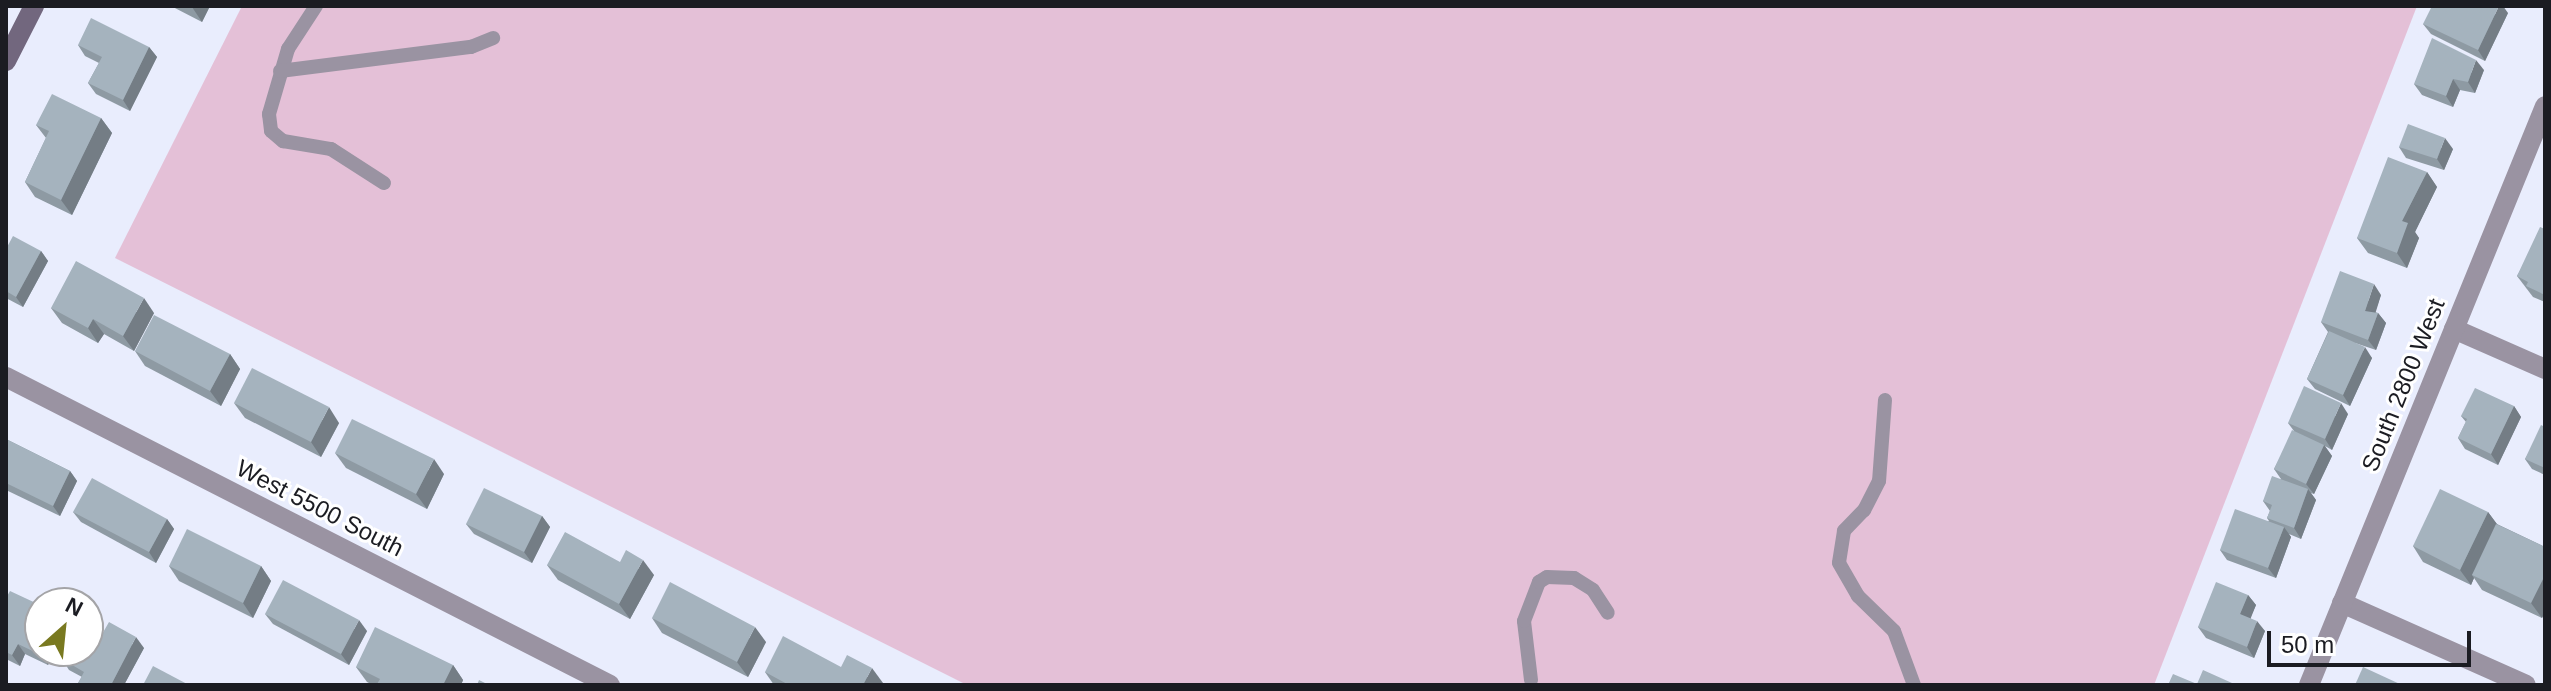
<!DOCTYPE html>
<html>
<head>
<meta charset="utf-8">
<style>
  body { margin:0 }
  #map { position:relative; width:2551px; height:691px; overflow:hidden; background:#e9edfd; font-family:Arial,sans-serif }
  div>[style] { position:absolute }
  .green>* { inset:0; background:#e4c0d7 }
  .lane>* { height:14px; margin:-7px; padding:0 7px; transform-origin:7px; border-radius:7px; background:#9a93a2 }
  .street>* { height:20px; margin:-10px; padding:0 10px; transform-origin:10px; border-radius:10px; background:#9a93a2 }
  .secondary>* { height:20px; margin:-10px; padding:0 10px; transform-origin:10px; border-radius:10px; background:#72677e }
  .wall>* { inset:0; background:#8e9aa3 }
  .shaded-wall>* { inset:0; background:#747d85 }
  .building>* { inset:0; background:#a5b3be }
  span { translate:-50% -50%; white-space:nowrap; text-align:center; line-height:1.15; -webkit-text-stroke:6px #fff; paint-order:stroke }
  .street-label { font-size:24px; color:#1b1c22 }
  .frame { position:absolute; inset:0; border:8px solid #1b1c22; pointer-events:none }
  .north { position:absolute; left:24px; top:587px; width:80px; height:80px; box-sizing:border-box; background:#fff; border:2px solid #a4a4a7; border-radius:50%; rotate:27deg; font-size:22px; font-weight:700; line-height:32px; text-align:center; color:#1b1c22 }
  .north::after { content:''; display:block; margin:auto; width:28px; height:36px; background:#797920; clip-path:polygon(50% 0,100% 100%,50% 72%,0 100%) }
  .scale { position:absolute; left:2267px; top:631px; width:204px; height:36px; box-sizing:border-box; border:4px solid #1b1c22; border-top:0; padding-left:10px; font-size:24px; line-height:28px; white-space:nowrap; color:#1b1c22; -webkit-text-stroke:6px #fff; paint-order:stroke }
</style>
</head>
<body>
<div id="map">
  <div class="green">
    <i style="clip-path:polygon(242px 6px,2417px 6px,2154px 685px,967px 685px,115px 258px)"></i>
  </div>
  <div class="lane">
    <i style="left:316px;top:6px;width:51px;rotate:123.1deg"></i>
    <i style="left:288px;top:49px;width:68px;rotate:106.3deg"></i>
    <i style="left:269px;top:114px;width:17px;rotate:83deg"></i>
    <i style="left:271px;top:131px;width:16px;rotate:40deg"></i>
    <i style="left:283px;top:141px;width:49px;rotate:9.5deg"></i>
    <i style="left:331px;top:149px;width:63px;rotate:32.7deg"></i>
    <i style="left:280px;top:71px;width:193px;rotate:-7.2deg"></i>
    <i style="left:471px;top:47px;width:24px;rotate:-22deg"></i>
    <i style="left:1885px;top:400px;width:81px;rotate:94.2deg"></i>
    <i style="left:1879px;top:481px;width:33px;rotate:117deg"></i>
    <i style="left:1864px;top:510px;width:29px;rotate:134deg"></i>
    <i style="left:1844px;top:531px;width:32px;rotate:99deg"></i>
    <i style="left:1839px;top:563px;width:38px;rotate:60deg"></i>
    <i style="left:1858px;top:596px;width:50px;rotate:44.2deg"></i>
    <i style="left:1894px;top:631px;width:58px;rotate:69.7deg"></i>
    <i style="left:1531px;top:680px;width:59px;rotate:-96.8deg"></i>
    <i style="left:1524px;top:621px;width:42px;rotate:-69deg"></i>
    <i style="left:1539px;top:582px;width:9px;rotate:-32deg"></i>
    <i style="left:1547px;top:577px;width:27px;rotate:2deg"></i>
    <i style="left:1574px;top:578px;width:22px;rotate:32deg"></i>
    <i style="left:1593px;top:590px;width:27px;rotate:57deg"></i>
  </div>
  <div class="street">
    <i style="left:2454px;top:329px;width:99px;rotate:23.7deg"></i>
    <i style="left:6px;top:377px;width:678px;rotate:27.02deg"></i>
    <i style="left:2342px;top:603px;width:201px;rotate:24deg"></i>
    <i style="left:2309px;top:685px;width:625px;rotate:-67.82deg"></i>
  </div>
  <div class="secondary">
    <i style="left:6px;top:61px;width:62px;rotate:-63deg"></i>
  </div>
  <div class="wall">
    <i style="clip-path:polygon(171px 6px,210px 6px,202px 22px)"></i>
    <i style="clip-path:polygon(2508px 13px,2485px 61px,2431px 34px,2423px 24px)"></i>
    <i style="clip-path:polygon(78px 45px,149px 47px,157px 57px,130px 111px,96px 94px,88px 83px,99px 63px,85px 56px)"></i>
    <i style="clip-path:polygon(2484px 70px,2475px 93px,2460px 90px,2453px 107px,2422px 95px,2414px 84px)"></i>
    <i style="clip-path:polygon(101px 118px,112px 133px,72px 215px,35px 197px,25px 182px,46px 138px,36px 125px)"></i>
    <i style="clip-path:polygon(2399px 147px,2453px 149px,2444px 170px,2406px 158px)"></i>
    <i style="clip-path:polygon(2427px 172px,2437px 187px,2415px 232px,2419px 238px,2407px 268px,2368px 253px,2357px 238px)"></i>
    <i style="clip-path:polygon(2545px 229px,2545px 302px,2533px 297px,2517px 276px)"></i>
    <i style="clip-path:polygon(6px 249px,41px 251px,48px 261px,23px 307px,6px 298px)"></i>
    <i style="clip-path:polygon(2381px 295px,2375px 312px,2378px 313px,2386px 323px,2376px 350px,2355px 343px,2372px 358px,2350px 406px,2315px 389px,2307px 379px,2328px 332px,2321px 322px)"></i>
    <i style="clip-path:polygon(51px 308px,154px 313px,134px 351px,104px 334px,98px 343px,62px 323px)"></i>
    <i style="clip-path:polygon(135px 351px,230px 354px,240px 369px,221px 406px,145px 366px)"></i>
    <i style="clip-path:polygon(234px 403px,339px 423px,321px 457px,245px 418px)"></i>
    <i style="clip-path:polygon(2514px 406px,2521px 417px,2498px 465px,2465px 449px,2458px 438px,2466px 422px,2461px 416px)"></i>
    <i style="clip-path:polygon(2348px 414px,2332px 450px,2325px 446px,2332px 456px,2314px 494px,2311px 493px,2316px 500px,2301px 539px,2289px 534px,2291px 537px,2276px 578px,2227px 560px,2220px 550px,2269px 521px,2267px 518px,2270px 511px,2263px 501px,2281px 479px,2274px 469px,2294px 431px,2288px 423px)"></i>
    <i style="clip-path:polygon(2545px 427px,2545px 475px,2532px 469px,2525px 459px)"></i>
    <i style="clip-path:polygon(6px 439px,70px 471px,77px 481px,60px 516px,6px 490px)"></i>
    <i style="clip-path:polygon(335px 453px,444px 474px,427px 509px,346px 468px)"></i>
    <i style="clip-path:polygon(73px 512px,167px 519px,174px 529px,156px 563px,81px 522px)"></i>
    <i style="clip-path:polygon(2488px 512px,2497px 524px,2545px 547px,2545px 612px,2542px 618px,2482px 590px,2474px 578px,2471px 585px,2423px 562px,2413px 546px)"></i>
    <i style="clip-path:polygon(542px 516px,550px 527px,532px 563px,474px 534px,466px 524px)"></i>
    <i style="clip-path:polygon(620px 562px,654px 575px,630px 619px,558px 580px,547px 565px)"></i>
    <i style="clip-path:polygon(169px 566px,261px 566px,271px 581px,253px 618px,179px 581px)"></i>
    <i style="clip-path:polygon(2248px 595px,2256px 605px,2250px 618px,2265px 631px,2254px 658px,2206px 638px,2198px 627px)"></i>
    <i style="clip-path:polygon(6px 598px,40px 651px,55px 651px,48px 665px,25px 654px,20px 666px,6px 659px)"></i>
    <i style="clip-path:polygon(265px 614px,367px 631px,349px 665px,273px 624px)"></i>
    <i style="clip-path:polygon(652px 618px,766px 642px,748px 677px,662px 633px)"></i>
    <i style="clip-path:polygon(101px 636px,144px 648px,124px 685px,80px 685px,78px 683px,82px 677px,69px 670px,62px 659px)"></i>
    <i style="clip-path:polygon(453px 665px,463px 680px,461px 685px,373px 685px,367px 682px,356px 667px)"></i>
    <i style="clip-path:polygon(841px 667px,883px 683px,882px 685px,774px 685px,765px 672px)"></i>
  </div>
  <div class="shaded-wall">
    <i style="clip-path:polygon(192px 6px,210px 6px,202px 22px,192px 7px)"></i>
    <i style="clip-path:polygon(2499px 6px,2503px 6px,2508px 13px,2485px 61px,2478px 50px)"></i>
    <i style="clip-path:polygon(149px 47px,157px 57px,130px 111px,123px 100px)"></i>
    <i style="clip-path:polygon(2476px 60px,2484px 70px,2475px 93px,2468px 82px)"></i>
    <i style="clip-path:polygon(2453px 79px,2460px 90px,2453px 107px,2446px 96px)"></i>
    <i style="clip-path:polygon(101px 118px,112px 133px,72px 215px,61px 200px)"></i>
    <i style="clip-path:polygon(2445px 138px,2453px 149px,2444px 170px,2437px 159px)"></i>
    <i style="clip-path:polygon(2427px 172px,2437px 187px,2415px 232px,2419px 238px,2407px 268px,2397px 253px,2402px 221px)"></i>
    <i style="clip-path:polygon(41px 251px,48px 261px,23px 307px,16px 297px)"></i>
    <i style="clip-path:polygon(2374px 284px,2381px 295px,2373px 321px,2365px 311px)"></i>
    <i style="clip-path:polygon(144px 298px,154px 313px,134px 351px,123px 336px)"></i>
    <i style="clip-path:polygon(2378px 313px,2386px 323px,2376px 350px,2368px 340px)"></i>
    <i style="clip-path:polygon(93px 319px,104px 334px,98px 343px,88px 328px)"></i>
    <i style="clip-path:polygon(2365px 347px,2372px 358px,2350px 406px,2343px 395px)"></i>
    <i style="clip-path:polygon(230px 354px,240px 369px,221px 406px,210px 391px)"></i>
    <i style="clip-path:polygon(2341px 403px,2348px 414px,2332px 450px,2325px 439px)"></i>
    <i style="clip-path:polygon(2514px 406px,2521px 417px,2498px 465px,2491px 454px)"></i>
    <i style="clip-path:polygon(329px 407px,339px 423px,321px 457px,311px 442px)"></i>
    <i style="clip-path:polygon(2324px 445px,2332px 456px,2314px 494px,2306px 484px)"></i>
    <i style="clip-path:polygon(434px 459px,444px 474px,427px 509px,416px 494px)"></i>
    <i style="clip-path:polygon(70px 471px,77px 481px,60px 516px,53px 506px)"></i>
    <i style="clip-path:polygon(2308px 489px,2316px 500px,2301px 539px,2294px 528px)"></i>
    <i style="clip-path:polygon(2488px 512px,2499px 527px,2472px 575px,2474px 578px,2471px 585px,2460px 570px)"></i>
    <i style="clip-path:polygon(542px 516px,550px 527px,532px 563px,524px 552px)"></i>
    <i style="clip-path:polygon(167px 519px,174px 529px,156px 563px,149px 552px)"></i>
    <i style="clip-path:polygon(2284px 527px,2291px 537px,2276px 578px,2268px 568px)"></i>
    <i style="clip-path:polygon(643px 560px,654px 575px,630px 619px,619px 604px)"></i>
    <i style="clip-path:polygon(261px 566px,271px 581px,253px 618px,243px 603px)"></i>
    <i style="clip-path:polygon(2545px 575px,2545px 612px,2542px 618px,2531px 603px)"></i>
    <i style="clip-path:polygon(2248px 595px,2256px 605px,2248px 625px,2240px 614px)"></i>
    <i style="clip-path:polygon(359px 620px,367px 631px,349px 665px,341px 654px)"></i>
    <i style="clip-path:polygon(2257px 621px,2265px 631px,2254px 658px,2247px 647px)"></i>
    <i style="clip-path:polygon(755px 627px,766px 642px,748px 677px,737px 662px)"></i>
    <i style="clip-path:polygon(136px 637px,144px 648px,124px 685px,111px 685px)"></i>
    <i style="clip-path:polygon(18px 644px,25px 654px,20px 666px,12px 655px)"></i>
    <i style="clip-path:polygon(42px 651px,55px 651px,48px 665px,41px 655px)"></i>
    <i style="clip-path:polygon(453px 665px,463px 680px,461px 685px,443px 685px)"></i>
    <i style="clip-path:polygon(872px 668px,883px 683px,882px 685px,863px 685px)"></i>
  </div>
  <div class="building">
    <i style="clip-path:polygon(2432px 6px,2499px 6px,2478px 50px,2423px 24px)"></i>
    <i style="clip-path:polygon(91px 18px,149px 47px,123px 100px,88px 83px,102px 57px,78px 45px)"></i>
    <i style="clip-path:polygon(2432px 38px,2476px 60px,2468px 82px,2453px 79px,2446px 96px,2414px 84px)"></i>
    <i style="clip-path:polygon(52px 94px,101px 118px,61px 200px,25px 182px,49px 131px,36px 125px)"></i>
    <i style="clip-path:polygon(2408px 124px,2445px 138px,2437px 159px,2399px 147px)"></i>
    <i style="clip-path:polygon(2388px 157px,2427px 172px,2402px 221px,2408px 223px,2397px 253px,2357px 238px)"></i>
    <i style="clip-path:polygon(2540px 227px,2545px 229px,2545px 295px,2526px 286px,2528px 282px,2517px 276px)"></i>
    <i style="clip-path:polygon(13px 236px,41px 251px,16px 297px,6px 291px,6px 249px)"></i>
    <i style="clip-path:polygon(76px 261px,144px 298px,123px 336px,93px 319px,88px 328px,51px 308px)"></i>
    <i style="clip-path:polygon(2340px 271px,2374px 284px,2365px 311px,2378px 313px,2368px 340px,2321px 322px)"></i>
    <i style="clip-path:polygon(154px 315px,230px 354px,210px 391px,135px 351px)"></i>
    <i style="clip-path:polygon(2329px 331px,2365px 347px,2343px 395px,2307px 379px)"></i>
    <i style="clip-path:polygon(252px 368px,329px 407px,311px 442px,234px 403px)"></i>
    <i style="clip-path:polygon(2304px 386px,2341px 403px,2325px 439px,2288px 423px)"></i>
    <i style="clip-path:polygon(2475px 388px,2514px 406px,2491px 454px,2458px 438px,2467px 419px,2461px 416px)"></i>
    <i style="clip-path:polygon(352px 419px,434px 459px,416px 494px,335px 453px)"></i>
    <i style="clip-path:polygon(2541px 425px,2545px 427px,2545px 468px,2525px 459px)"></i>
    <i style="clip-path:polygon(2292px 430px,2324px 445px,2306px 484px,2274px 469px)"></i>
    <i style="clip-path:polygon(6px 439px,70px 471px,53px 506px,6px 483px)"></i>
    <i style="clip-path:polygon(2272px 476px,2308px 489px,2294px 528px,2267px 518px,2272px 505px,2263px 501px)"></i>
    <i style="clip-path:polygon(92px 478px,167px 519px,149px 552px,73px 512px)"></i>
    <i style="clip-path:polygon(484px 488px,542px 516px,524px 552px,466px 524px)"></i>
    <i style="clip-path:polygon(2440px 489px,2488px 512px,2460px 570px,2413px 546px)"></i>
    <i style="clip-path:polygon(2235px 509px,2284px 527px,2268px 568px,2220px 550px)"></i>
    <i style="clip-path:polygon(2496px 524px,2545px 547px,2545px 575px,2531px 603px,2472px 575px)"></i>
    <i style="clip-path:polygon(187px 529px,261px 566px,243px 603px,169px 566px)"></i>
    <i style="clip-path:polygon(565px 532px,620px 562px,626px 550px,643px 560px,619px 604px,547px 565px)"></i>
    <i style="clip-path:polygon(283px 580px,359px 620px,341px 654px,265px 614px)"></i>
    <i style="clip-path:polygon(670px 582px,755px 627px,737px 662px,652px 618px)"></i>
    <i style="clip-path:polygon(2216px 582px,2248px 595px,2240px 614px,2257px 621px,2247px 647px,2198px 627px)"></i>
    <i style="clip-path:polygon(10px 591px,40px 605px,40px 651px,42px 651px,41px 655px,18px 644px,12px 655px,6px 652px,6px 598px)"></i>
    <i style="clip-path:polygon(109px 622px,136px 637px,111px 685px,82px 685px,78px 683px,84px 672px,62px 659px,66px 651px,88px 651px,88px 629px,101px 636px)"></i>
    <i style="clip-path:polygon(375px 627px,453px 665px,443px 685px,379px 685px,377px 684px,380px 679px,356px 667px)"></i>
    <i style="clip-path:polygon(783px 636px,841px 667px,847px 655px,872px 668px,863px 685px,789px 685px,765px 672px)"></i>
    <i style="clip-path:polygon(153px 666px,189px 685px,143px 685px)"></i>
    <i style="clip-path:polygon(2363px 667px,2402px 685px,2355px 685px)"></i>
    <i style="clip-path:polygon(2203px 670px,2232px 683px,2231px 685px,2168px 685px,2173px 674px,2197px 684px)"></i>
    <i style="clip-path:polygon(479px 680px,489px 685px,477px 685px)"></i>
  </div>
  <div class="street-label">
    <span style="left:2403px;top:385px;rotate:-68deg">South 2800 West</span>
    <span style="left:320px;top:508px;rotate:27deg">West 5500 South</span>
  </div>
  <div class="frame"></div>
  <div class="north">N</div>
  <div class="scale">50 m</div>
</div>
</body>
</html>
